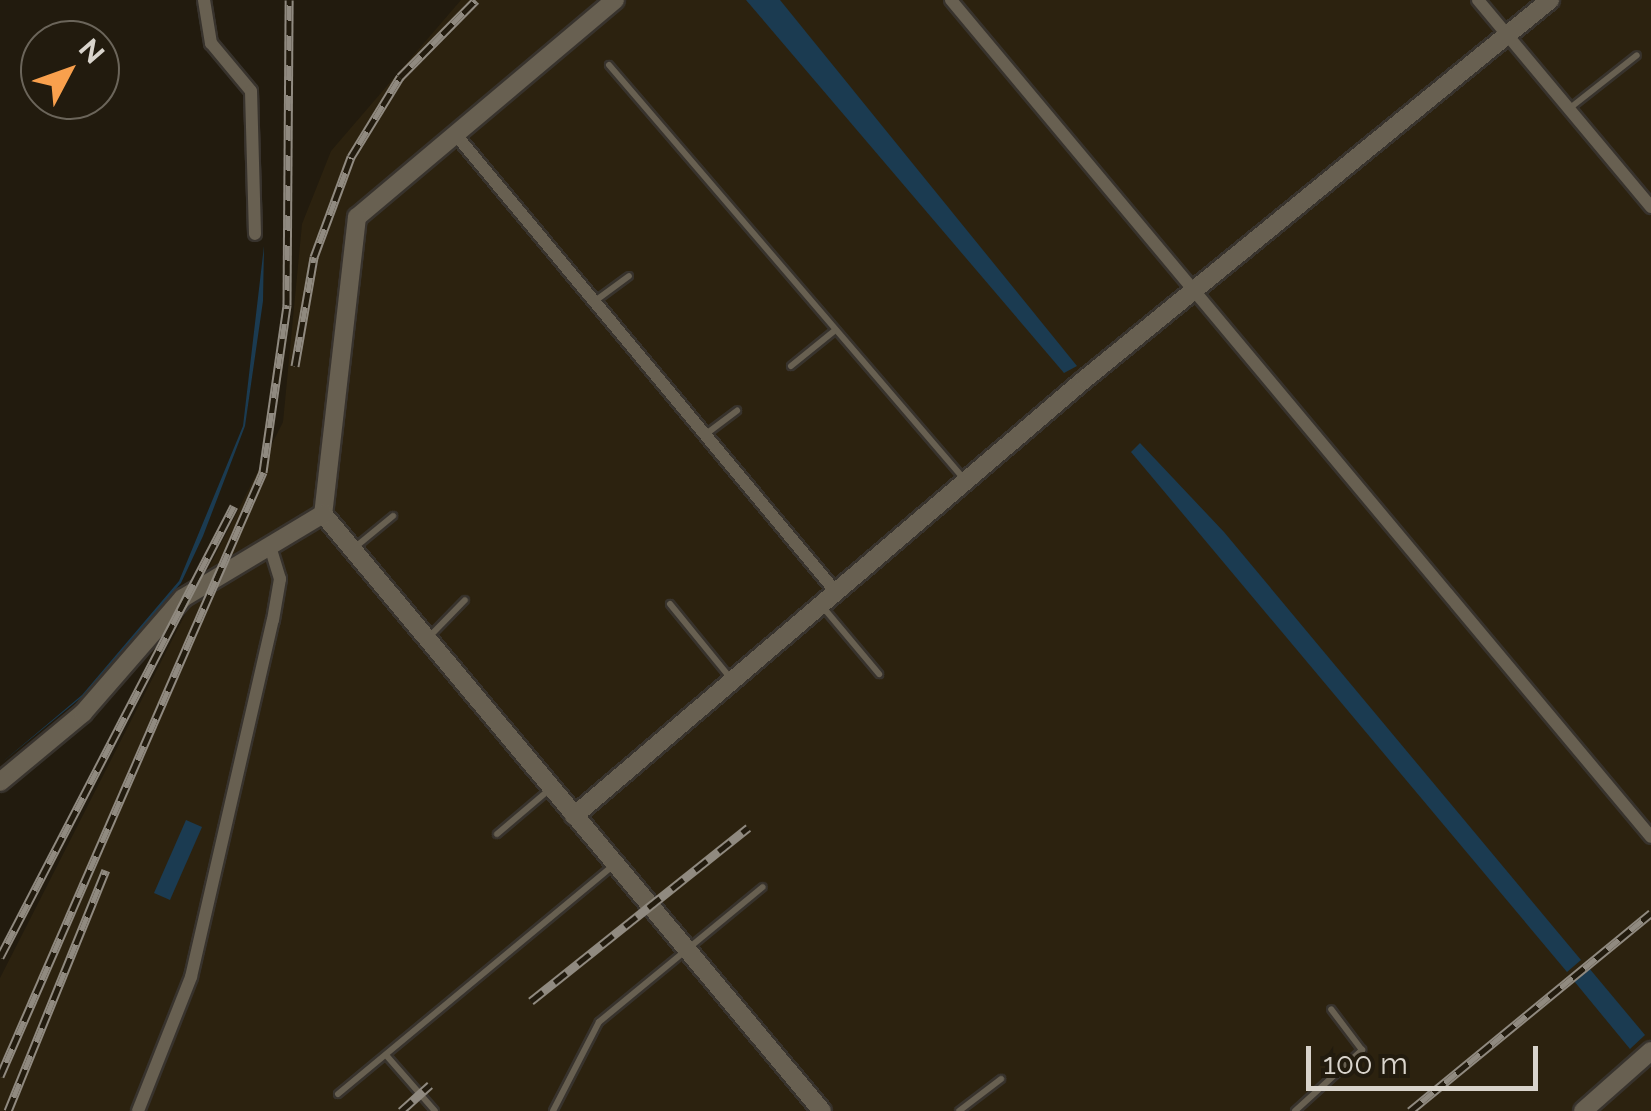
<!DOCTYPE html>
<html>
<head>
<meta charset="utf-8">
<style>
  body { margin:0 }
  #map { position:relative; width:1651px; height:1111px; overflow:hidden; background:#221b0e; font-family:Raleway,sans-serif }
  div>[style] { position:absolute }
  .built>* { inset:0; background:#2c220f }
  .water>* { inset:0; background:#1b3b51 }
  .roads { filter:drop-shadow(2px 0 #38332d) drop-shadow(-2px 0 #38332d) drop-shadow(0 2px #38332d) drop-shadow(0 -2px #38332d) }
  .service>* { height:6px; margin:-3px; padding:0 3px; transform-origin:3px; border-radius:3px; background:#686051 }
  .minor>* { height:12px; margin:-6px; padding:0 6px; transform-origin:6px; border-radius:6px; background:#686051 }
  .tertiary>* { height:18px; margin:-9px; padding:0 9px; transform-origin:9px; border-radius:9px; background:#686051 }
  .rail>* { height:9px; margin-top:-4.5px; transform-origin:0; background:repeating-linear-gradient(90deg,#221b0e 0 15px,#908a80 0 30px); box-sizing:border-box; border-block:2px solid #908a80 }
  span { translate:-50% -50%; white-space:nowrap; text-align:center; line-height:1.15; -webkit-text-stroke:10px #221b0e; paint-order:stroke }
  .north { position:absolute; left:20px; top:20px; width:100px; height:100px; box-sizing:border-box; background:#221b0e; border:2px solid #6b655a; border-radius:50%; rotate:49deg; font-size:28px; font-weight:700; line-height:40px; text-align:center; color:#d9d4cc }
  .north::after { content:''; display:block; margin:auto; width:35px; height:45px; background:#f9a04d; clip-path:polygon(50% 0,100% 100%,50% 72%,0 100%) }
  .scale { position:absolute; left:1306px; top:1046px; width:232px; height:45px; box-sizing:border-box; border:5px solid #d9d4cc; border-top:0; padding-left:12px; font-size:30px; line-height:35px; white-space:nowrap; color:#d9d4cc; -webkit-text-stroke:8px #221b0e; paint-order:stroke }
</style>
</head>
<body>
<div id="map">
  <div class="built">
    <i style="clip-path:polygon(461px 0,1651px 0,1651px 1111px,0 1111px,0 978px,283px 422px,302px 224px,331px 151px)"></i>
  </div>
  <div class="water">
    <i style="clip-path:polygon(746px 0,780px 0,1077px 366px,1064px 373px)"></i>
    <i style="clip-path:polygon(264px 246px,263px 301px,245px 426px,203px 536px,181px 583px,83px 696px,0 764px,82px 695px,179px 581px,243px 426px)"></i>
    <i style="clip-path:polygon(1140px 443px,1224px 532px,1581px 960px,1567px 972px,1131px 452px)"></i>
    <i style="clip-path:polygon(186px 820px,202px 827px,170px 900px,154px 893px)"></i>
    <i style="clip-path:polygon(1589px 968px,1645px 1035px,1630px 1049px,1574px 981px)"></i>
  </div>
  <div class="roads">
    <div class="service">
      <i style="left:609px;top:65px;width:547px;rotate:49.38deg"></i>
      <i style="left:1570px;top:108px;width:85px;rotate:-38.3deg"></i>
      <i style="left:595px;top:301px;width:42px;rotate:-36.3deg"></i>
      <i style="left:791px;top:366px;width:55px;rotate:-39.1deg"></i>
      <i style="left:706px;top:434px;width:39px;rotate:-37deg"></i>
      <i style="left:353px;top:549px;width:52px;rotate:-39.5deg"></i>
      <i style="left:670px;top:604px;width:98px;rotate:50.8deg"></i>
      <i style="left:822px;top:606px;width:89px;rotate:50deg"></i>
      <i style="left:430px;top:636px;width:50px;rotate:-45.8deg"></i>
      <i style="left:497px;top:834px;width:70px;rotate:-40.3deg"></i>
      <i style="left:386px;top:1055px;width:74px;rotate:48.8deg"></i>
      <i style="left:338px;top:1094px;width:359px;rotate:-39.7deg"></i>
      <i style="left:553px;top:1111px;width:100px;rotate:-62.7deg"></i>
      <i style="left:599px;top:1022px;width:212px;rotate:-39.5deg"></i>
      <i style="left:959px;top:1111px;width:53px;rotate:-37.3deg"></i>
      <i style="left:1295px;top:1111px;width:91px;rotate:-42.3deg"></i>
      <i style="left:1362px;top:1050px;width:51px;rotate:-127.1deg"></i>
    </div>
    <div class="minor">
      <i style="left:204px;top:0;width:44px;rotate:80.8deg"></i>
      <i style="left:211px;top:43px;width:62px;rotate:50.2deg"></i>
      <i style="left:251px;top:91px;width:143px;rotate:88.4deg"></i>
      <i style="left:951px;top:0;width:1091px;rotate:50.09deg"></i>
      <i style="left:1478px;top:0;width:270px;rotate:50.1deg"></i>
      <i style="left:456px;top:135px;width:594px;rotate:50.26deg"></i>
      <i style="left:138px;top:1111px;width:144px;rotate:-68.4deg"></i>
      <i style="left:191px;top:977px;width:366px;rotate:-77.1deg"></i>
      <i style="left:273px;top:620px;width:42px;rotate:-80.3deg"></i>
      <i style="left:280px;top:579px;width:34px;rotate:-107deg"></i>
    </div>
    <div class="tertiary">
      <i style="left:615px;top:0;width:337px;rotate:139.9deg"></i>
      <i style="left:357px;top:217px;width:299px;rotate:96.5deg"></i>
      <i style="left:323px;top:514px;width:778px;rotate:50.11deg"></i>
      <i style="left:0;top:782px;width:108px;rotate:-39.7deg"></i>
      <i style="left:83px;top:713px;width:152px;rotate:-49deg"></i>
      <i style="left:183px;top:598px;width:163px;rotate:-31deg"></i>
      <i style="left:574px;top:816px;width:672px;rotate:-40.54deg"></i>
      <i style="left:1085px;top:379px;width:600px;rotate:-39.18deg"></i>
      <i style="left:1583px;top:1111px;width:91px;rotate:-41.4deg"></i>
    </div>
  </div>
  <div class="rail">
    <i style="left:295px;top:366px;width:111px;rotate:-80.1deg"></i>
    <i style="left:314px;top:257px;width:107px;rotate:-69.7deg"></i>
    <i style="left:351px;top:157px;width:94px;rotate:-58.5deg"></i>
    <i style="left:400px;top:77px;width:108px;rotate:-45.4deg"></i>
    <i style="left:0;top:957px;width:508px;rotate:-62.58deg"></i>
    <i style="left:531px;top:1001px;width:278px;rotate:-38.6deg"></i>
    <i style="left:0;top:1076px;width:659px;rotate:-66.47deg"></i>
    <i style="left:263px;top:472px;width:169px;rotate:-81.8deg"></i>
    <i style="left:287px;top:305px;width:305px;rotate:-89.6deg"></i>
    <i style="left:8px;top:1111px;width:260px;rotate:-67.9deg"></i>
    <i style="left:401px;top:1111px;width:39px;rotate:-42deg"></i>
    <i style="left:1410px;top:1111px;width:312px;rotate:-39.4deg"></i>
  </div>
  <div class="north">N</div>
  <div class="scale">100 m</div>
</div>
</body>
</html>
